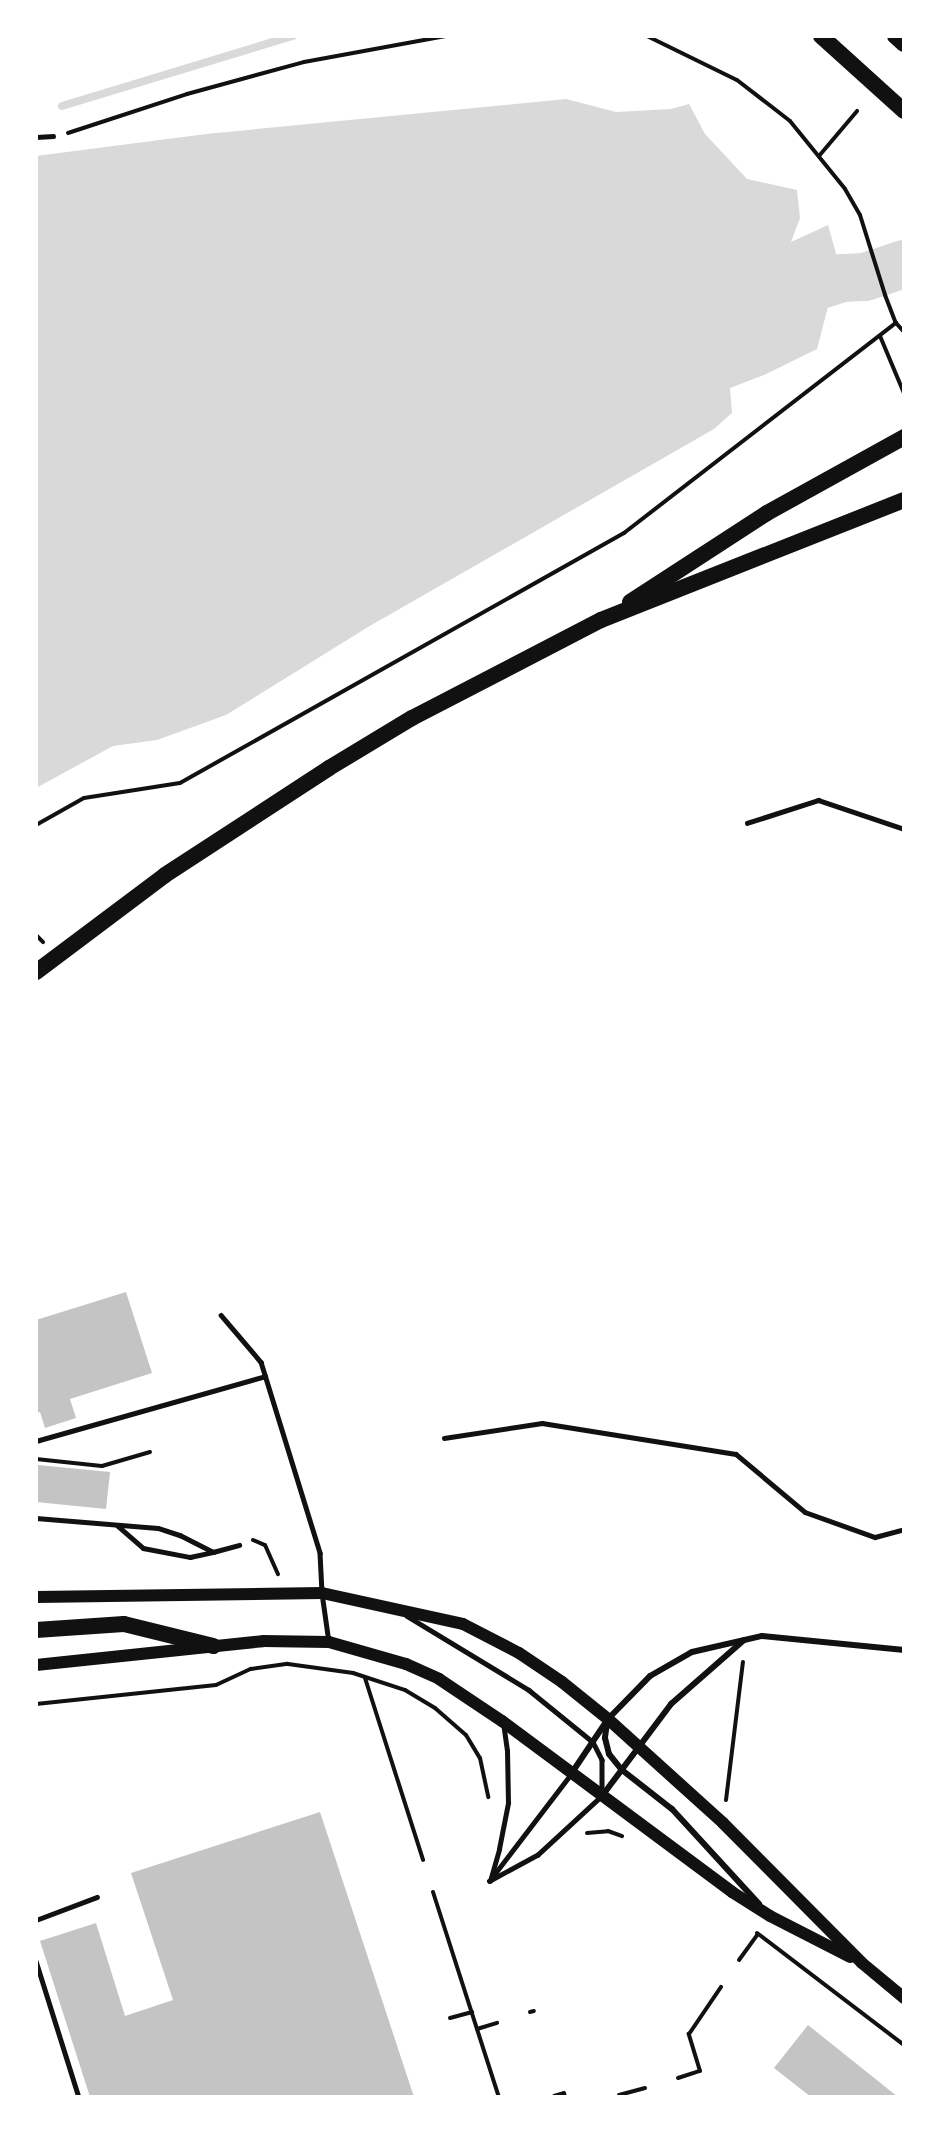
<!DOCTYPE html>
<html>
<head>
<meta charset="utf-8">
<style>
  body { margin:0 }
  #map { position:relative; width:940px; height:2133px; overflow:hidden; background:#fff; font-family:"Asap Condensed",sans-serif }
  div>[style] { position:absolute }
  .water>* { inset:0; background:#d9d9d9 }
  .stream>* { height:8px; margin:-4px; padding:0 4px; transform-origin:4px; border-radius:4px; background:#d9d9d9 }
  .river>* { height:48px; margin:-24px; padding:0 24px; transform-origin:24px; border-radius:24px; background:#d9d9d9 }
  .building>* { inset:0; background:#c4c4c4 }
  .path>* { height:4px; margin:-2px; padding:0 2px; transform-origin:2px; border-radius:2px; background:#111 }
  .service>* { height:4.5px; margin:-2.25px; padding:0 2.25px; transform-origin:2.25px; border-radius:2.25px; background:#111 }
  .minor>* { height:6px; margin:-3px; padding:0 3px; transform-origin:3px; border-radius:3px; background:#111 }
  .secondary>* { height:12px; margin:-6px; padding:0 6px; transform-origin:6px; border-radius:6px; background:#111 }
  .trunk>* { height:16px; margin:-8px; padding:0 8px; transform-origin:8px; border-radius:8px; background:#111 }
  span { translate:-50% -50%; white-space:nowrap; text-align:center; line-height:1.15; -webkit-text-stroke:6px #fff; paint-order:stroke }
  .frame { position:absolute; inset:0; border:38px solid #fff; pointer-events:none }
</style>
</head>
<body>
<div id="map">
  <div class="water">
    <i style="clip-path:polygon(566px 99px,616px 112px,671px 109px,689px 104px,705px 134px,747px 179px,797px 190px,800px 218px,791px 242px,828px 225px,843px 278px,830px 299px,817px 349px,764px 375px,730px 388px,732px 413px,714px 429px,368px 627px,226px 715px,157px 740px,113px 746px,36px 788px,36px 156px,206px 134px)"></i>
  </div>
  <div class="stream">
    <i style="left:62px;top:106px;width:241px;rotate:-16.9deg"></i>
  </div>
  <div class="river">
    <i style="left:779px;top:298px;width:67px;rotate:-17.4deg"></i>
    <i style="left:843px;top:278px;width:22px;rotate:-3deg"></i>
    <i style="left:865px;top:277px;width:41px;rotate:-18.4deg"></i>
  </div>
  <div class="building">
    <i style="clip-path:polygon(126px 1292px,152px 1373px,70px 1399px,76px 1418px,45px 1428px,40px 1412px,36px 1413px,36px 1320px)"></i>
    <i style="clip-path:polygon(38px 1465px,110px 1472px,106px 1509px,36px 1502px)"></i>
    <i style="clip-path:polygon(320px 1812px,414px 2097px,90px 2097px,40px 1941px,96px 1923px,125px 2016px,173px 2000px,131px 1873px)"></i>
    <i style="clip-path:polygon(808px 2025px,898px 2097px,811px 2097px,774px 2068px)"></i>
  </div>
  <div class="path">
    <i style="left:647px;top:36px;width:100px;rotate:26.1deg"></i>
    <i style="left:737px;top:80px;width:67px;rotate:37.7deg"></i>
    <i style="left:790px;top:121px;width:87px;rotate:51deg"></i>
    <i style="left:845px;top:189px;width:30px;rotate:60deg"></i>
    <i style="left:860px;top:215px;width:84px;rotate:72.6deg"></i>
    <i style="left:885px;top:295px;width:30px;rotate:69deg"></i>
    <i style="left:896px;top:323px;width:12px;rotate:48deg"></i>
    <i style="left:68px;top:133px;width:125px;rotate:-18.1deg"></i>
    <i style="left:187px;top:94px;width:121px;rotate:-15.3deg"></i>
    <i style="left:304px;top:62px;width:144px;rotate:-10.4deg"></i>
    <i style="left:819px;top:156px;width:59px;rotate:-49.8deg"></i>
    <i style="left:880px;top:336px;width:62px;rotate:67.2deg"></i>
    <i style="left:36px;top:825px;width:55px;rotate:-29.4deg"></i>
    <i style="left:84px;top:798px;width:97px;rotate:-8.9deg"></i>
    <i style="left:180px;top:783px;width:510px;rotate:-29.38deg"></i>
    <i style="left:624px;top:533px;width:344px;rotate:-37.7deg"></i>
    <i style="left:36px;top:935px;width:10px;rotate:45deg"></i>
    <i style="left:36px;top:1459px;width:66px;rotate:6.1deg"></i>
    <i style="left:102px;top:1466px;width:50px;rotate:-16.3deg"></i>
    <i style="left:253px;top:1540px;width:13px;rotate:23deg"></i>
    <i style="left:265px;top:1545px;width:32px;rotate:66deg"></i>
    <i style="left:365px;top:1678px;width:191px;rotate:72.3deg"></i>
    <i style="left:36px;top:1704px;width:181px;rotate:-6deg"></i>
    <i style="left:216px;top:1685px;width:38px;rotate:-25deg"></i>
    <i style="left:251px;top:1669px;width:37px;rotate:-8deg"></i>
    <i style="left:288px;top:1664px;width:66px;rotate:7.9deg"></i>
    <i style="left:353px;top:1673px;width:55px;rotate:18.1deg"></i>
    <i style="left:405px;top:1690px;width:35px;rotate:31deg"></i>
    <i style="left:435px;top:1708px;width:41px;rotate:41.1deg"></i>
    <i style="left:466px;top:1735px;width:27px;rotate:59deg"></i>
    <i style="left:480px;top:1758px;width:40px;rotate:78deg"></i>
    <i style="left:726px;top:1800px;width:139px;rotate:-83deg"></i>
    <i style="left:587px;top:1833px;width:21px;rotate:-5deg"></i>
    <i style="left:608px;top:1831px;width:15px;rotate:20deg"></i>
    <i style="left:433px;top:1892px;width:215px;rotate:72.2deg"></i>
    <i style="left:757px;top:1933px;width:185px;rotate:37.3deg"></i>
    <i style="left:739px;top:1960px;width:32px;rotate:-54deg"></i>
    <i style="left:530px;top:2012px;width:4px;rotate:-14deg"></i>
    <i style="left:450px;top:2018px;width:23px;rotate:-15deg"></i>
    <i style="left:477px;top:2029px;width:21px;rotate:-17deg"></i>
    <i style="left:678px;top:2078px;width:23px;rotate:-18deg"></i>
    <i style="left:700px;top:2071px;width:39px;rotate:-107deg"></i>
    <i style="left:689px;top:2034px;width:57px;rotate:-55.8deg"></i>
    <i style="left:619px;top:2095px;width:27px;rotate:-15deg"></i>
    <i style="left:554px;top:2096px;width:10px;rotate:-17deg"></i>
    <i style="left:564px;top:2093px;width:4px;rotate:76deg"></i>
  </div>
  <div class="service">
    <i style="left:36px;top:137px;width:17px;rotate:-3deg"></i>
    <i style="left:747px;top:823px;width:75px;rotate:-17.9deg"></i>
    <i style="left:818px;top:800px;width:91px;rotate:18.6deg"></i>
    <i style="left:221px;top:1315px;width:62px;rotate:49.6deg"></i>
    <i style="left:261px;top:1362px;width:200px;rotate:72.8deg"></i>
    <i style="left:320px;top:1553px;width:40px;rotate:87.1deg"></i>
    <i style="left:322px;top:1593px;width:49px;rotate:81.9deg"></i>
    <i style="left:444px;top:1438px;width:99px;rotate:-8.7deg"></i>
    <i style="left:542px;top:1423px;width:196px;rotate:9.1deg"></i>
    <i style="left:736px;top:1454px;width:90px;rotate:40deg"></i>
    <i style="left:805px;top:1512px;width:74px;rotate:19.7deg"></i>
    <i style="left:875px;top:1537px;width:30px;rotate:-15deg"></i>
    <i style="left:36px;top:1441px;width:238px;rotate:-15.8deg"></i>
    <i style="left:36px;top:1518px;width:122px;rotate:4.7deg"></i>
    <i style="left:158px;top:1528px;width:23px;rotate:18deg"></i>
    <i style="left:180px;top:1535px;width:37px;rotate:27deg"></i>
    <i style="left:213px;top:1552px;width:27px;rotate:-15deg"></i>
    <i style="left:118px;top:1526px;width:33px;rotate:41deg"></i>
    <i style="left:143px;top:1548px;width:48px;rotate:10.8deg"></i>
    <i style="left:190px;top:1557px;width:24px;rotate:-12deg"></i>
    <i style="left:407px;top:1616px;width:143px;rotate:31.2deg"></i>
    <i style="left:529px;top:1690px;width:82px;rotate:39.1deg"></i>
    <i style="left:593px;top:1742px;width:20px;rotate:63deg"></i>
    <i style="left:602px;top:1760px;width:36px;rotate:90deg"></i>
    <i style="left:602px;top:1796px;width:87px;rotate:137.3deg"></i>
    <i style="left:538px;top:1855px;width:55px;rotate:151.6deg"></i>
    <i style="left:493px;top:1876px;width:128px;rotate:-52.6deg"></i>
    <i style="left:490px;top:1881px;width:33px;rotate:-74deg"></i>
    <i style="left:499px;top:1849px;width:47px;rotate:-78.9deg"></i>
    <i style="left:508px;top:1803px;width:52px;rotate:-91.1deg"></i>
    <i style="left:507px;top:1751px;width:27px;rotate:-98deg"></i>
    <i style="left:36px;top:1920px;width:65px;rotate:-20.7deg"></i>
    <i style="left:36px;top:1961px;width:143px;rotate:72.5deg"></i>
  </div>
  <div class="minor">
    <i style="left:607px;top:1723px;width:15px;rotate:98deg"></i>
    <i style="left:605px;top:1738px;width:16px;rotate:76deg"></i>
    <i style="left:609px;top:1754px;width:21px;rotate:51deg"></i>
    <i style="left:622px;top:1770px;width:63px;rotate:38deg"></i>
    <i style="left:672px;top:1809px;width:129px;rotate:47.5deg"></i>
    <i style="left:571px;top:1774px;width:66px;rotate:-56.1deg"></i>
    <i style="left:608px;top:1719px;width:60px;rotate:-45.7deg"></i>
    <i style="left:650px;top:1676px;width:48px;rotate:-29.7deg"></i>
    <i style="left:692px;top:1652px;width:72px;rotate:-12.9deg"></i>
    <i style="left:762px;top:1636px;width:143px;rotate:5.6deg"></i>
    <i style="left:602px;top:1796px;width:115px;rotate:-53.1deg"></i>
    <i style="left:671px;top:1704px;width:97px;rotate:-41.2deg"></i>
  </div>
  <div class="secondary">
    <i style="left:36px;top:1597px;width:286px;rotate:-0.8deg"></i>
    <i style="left:322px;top:1593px;width:144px;rotate:12.4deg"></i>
    <i style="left:463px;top:1624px;width:63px;rotate:27.4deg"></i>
    <i style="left:519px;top:1653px;width:52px;rotate:34deg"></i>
    <i style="left:562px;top:1682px;width:59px;rotate:38.8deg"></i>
    <i style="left:608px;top:1719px;width:155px;rotate:42.1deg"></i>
    <i style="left:723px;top:1823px;width:197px;rotate:45.2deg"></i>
    <i style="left:862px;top:1963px;width:55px;rotate:39.8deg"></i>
    <i style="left:36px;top:1665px;width:228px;rotate:-6deg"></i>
    <i style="left:263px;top:1641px;width:66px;rotate:0.9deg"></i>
    <i style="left:329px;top:1642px;width:80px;rotate:15.9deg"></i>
    <i style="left:406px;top:1664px;width:36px;rotate:24deg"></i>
    <i style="left:439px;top:1679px;width:76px;rotate:33.7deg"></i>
    <i style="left:502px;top:1721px;width:287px;rotate:36.6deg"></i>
    <i style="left:732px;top:1892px;width:45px;rotate:32.3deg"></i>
    <i style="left:770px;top:1916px;width:90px;rotate:27.1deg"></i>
  </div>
  <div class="trunk">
    <i style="left:821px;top:36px;width:112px;rotate:42.1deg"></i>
    <i style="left:895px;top:36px;width:12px;rotate:42deg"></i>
    <i style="left:630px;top:602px;width:163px;rotate:-33deg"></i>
    <i style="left:767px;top:513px;width:157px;rotate:-29deg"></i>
    <i style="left:36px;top:972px;width:161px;rotate:-36.9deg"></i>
    <i style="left:165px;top:875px;width:196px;rotate:-33.1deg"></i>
    <i style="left:329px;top:768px;width:97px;rotate:-31.1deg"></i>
    <i style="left:412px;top:718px;width:213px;rotate:-27.4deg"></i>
    <i style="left:601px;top:620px;width:326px;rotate:-21.6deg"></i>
    <i style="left:36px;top:1630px;width:88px;rotate:-3.9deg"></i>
    <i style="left:124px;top:1624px;width:92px;rotate:13.9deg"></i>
  </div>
  <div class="frame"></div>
</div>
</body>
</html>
